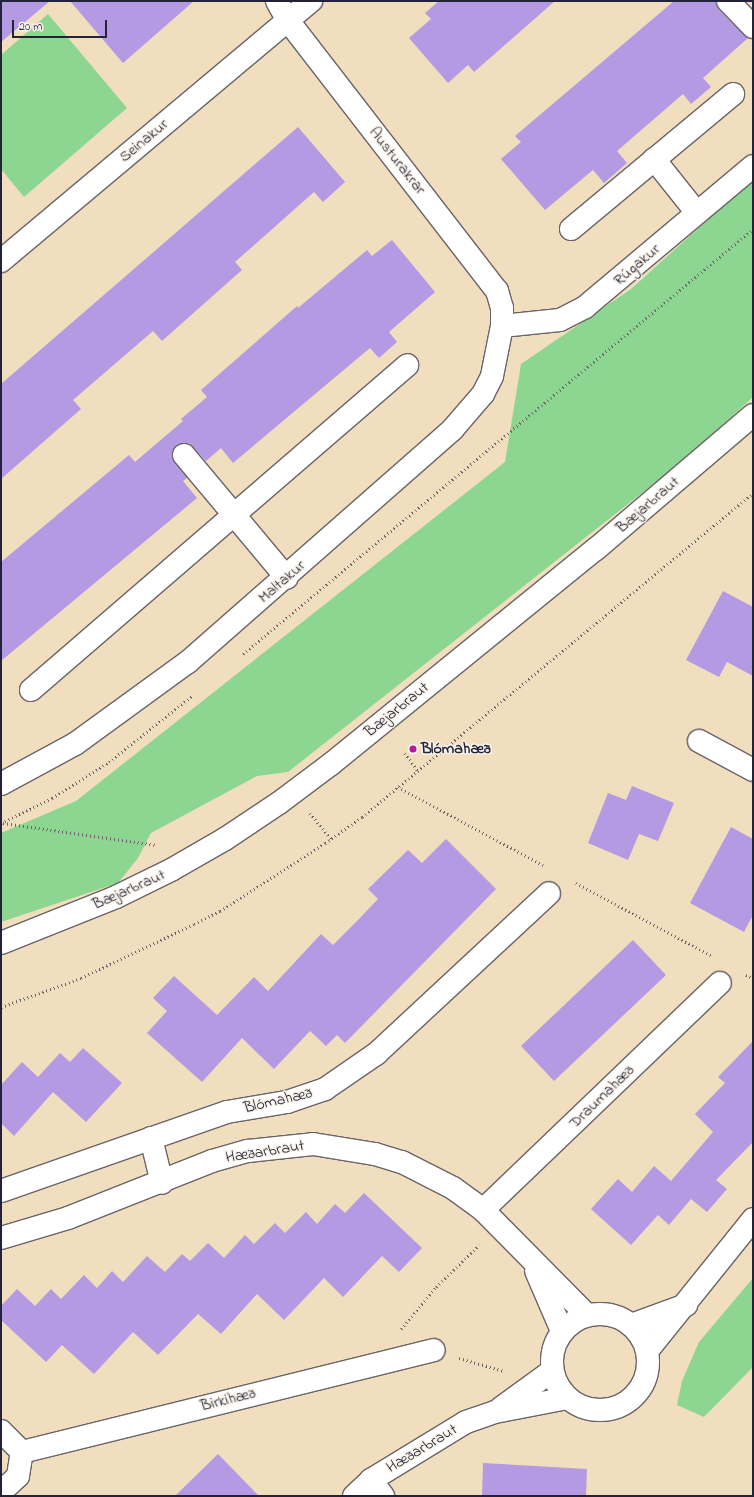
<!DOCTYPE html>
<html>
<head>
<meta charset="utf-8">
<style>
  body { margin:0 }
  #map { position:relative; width:754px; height:1497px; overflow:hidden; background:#f1debe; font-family:"Indie Flower",sans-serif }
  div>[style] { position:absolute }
  .green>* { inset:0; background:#8cd692 }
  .building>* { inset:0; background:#b499e3 }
  .path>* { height:2.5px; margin-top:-1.25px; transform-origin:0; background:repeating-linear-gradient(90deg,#6a6469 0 1px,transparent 0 4px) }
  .roads { filter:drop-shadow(1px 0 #6a6469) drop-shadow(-1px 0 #6a6469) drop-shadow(0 1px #6a6469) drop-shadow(0 -1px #6a6469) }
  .minor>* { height:22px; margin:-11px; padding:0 11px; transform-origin:11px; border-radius:11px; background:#fff }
  .minor>.ring { margin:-11px; padding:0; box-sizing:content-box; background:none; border:22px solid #fff; border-radius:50% }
  .dots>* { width:11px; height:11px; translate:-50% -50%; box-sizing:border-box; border:2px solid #f7f3e8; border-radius:50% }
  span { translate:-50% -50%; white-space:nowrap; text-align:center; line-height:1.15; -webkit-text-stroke:3px #f7f3e8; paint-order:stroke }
  .street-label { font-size:16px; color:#22223b }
  .poi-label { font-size:16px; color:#22223b; font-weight:700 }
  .left { translate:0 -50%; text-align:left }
  .frame { position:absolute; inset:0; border:2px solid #22223b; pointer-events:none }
  .scale { position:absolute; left:12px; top:20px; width:95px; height:18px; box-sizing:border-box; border:2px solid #22223b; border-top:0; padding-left:5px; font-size:12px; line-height:14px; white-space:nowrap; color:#22223b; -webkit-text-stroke:3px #f7f3e8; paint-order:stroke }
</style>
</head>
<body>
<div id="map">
  <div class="green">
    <i style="clip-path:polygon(48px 14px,127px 108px,24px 197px,1px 169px,1px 55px)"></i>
    <i style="clip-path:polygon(753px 179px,753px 397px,685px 459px,288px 772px,257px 776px,151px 833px,138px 858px,118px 883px,1px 922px,1px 833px,76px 801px,505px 462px,521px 364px,631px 289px)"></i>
    <i style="clip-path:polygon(753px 1278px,753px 1367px,704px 1417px,677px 1405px,682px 1381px,699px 1342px)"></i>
  </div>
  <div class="building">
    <i style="clip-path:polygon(1px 1px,50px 1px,1px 42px)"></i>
    <i style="clip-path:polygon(70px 1px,194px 1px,123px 63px)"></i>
    <i style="clip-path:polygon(439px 1px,555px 1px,474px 72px,468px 65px,448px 83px,409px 38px,431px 19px,425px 13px)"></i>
    <i style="clip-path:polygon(674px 1px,716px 1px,719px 10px,748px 38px,703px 78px,711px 87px,691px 104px,683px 94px,617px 151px,627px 163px,604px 183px,593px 170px,545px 210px,501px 159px,521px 142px,515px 136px)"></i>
    <i style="clip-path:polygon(298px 127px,345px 182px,323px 202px,314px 192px,235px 262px,242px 270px,162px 341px,153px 331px,73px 400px,81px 409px,1px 479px,1px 384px)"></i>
    <i style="clip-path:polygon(392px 240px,435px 292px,389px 332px,397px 342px,379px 358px,370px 348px,233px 463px,221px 448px,206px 461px,189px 443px,176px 445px,172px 458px,187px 478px,183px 481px,197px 498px,1px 661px,1px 562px,129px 455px,135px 462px,183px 421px,181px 419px,207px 397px,201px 390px,297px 306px,298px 308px,367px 250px,372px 256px)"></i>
    <i style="clip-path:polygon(723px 591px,753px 607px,753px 676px,727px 662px,719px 677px,686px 660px)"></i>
    <i style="clip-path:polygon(632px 786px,674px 803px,658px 841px,639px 834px,628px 860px,588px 843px,608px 793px,626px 800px)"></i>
    <i style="clip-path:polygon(731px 827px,753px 839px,753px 915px,744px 932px,690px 903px)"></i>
    <i style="clip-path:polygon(446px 839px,496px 889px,345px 1043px,337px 1035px,326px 1046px,310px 1031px,274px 1069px,242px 1038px,202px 1082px,147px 1033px,167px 1011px,153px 998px,174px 976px,217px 1015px,254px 977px,268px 991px,321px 934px,333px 945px,360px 918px,378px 899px,368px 889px,408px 850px,422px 863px)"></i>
    <i style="clip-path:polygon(633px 940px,666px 975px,554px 1081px,521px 1046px)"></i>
    <i style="clip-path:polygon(753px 1041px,753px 1142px,716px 1180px,727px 1189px,707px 1212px,691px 1199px,669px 1225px,658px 1215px,631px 1245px,591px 1209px,618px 1179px,632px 1192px,654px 1166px,671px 1181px,713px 1132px,695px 1114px,725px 1083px,718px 1077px)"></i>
    <i style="clip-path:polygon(83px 1048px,122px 1083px,86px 1122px,53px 1092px,14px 1136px,1px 1123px,1px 1085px,22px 1062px,38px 1077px,60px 1053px,70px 1062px)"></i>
    <i style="clip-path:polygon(364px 1193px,422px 1248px,399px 1272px,382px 1256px,343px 1297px,324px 1278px,284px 1320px,257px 1294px,221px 1334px,198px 1314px,158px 1355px,133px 1332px,94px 1374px,62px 1345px,46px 1362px,1px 1320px,1px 1306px,17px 1289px,35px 1306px,51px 1289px,61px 1299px,84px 1275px,97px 1288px,112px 1271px,123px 1282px,147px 1256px,165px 1272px,182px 1254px,190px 1261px,208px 1243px,224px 1258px,245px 1235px,254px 1244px,275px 1223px,285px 1233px,306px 1212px,317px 1224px,335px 1204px,345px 1213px)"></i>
    <i style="clip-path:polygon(218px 1454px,259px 1496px,175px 1496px)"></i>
    <i style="clip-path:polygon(483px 1463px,587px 1469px,586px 1496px,482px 1496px)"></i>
  </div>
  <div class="path">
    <i style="left:243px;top:654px;width:664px;rotate:-39.81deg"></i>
    <i style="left:405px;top:753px;width:22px;rotate:54deg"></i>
    <i style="left:398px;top:787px;width:165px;rotate:28.3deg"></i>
    <i style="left:310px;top:813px;width:33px;rotate:51deg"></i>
    <i style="left:1px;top:823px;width:57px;rotate:-26.1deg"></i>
    <i style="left:52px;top:798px;width:67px;rotate:-32.3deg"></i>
    <i style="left:109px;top:762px;width:107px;rotate:-38.6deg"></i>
    <i style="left:3px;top:823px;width:155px;rotate:8.2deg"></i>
    <i style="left:576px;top:883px;width:154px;rotate:28.2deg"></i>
    <i style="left:746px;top:975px;width:8px;rotate:23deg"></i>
    <i style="left:1px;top:1007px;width:85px;rotate:-19.9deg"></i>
    <i style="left:81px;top:978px;width:125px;rotate:-25.5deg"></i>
    <i style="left:194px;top:924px;width:29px;rotate:-27deg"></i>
    <i style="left:220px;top:911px;width:125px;rotate:-32.9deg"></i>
    <i style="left:325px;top:843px;width:45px;rotate:-35.1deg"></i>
    <i style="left:362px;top:817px;width:508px;rotate:-39.65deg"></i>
    <i style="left:401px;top:1329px;width:55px;rotate:-50.2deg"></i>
    <i style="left:436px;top:1287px;width:60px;rotate:-44.3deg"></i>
    <i style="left:459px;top:1358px;width:47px;rotate:16.1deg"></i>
  </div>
  <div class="roads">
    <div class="minor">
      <i style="left:728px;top:1px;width:36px;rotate:46deg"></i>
      <i style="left:654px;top:159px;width:69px;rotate:51.5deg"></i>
      <i style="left:571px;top:229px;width:211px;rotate:-39.8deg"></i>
      <i style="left:1px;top:261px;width:405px;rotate:-40deg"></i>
      <i style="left:502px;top:326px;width:58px;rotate:-5.9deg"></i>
      <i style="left:560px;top:320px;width:28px;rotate:-27deg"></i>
      <i style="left:585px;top:307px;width:219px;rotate:-40deg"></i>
      <i style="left:184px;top:455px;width:160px;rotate:50.1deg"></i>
      <i style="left:31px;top:690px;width:497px;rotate:-40.8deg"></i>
      <i style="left:699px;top:741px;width:61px;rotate:28.2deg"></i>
      <i style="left:1px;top:784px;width:84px;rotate:-28.4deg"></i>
      <i style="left:75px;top:744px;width:140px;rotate:-36deg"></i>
      <i style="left:188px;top:662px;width:351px;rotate:-41.3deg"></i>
      <i style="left:452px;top:430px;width:48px;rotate:-49.3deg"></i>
      <i style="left:483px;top:394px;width:20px;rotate:-63deg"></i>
      <i style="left:492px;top:376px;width:51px;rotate:-78.7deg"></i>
      <i style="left:502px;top:326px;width:18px;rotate:-90deg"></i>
      <i style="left:502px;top:308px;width:18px;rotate:-106deg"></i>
      <i style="left:497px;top:291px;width:341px;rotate:-127.7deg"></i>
      <i style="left:288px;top:21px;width:23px;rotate:-119deg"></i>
      <i style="left:1px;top:943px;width:124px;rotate:-21.8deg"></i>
      <i style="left:116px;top:897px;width:61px;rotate:-26.1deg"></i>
      <i style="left:171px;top:870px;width:62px;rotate:-29.9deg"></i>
      <i style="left:225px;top:839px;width:65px;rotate:-33.7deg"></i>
      <i style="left:279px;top:803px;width:65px;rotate:-36.9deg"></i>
      <i style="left:331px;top:764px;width:341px;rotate:-39.1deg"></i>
      <i style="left:596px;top:549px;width:206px;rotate:-40.5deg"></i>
      <i style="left:151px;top:1138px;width:46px;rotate:76.3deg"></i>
      <i style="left:1px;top:1191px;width:239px;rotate:-19.3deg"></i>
      <i style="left:227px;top:1112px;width:61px;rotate:-9.5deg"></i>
      <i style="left:287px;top:1102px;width:40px;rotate:-18.9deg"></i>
      <i style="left:325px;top:1089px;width:62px;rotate:-34.5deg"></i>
      <i style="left:376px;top:1054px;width:236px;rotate:-42.9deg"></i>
      <i style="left:483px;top:1210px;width:328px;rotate:-43.8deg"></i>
      <i style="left:1px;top:1238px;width:70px;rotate:-16.6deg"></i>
      <i style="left:68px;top:1218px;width:155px;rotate:-21.6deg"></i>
      <i style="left:212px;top:1161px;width:37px;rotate:-16deg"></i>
      <i style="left:248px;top:1151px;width:65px;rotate:-6.1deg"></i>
      <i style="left:313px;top:1144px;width:63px;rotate:9.2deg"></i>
      <i style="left:375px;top:1154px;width:28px;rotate:17deg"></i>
      <i style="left:402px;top:1162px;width:57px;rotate:27deg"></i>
      <i style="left:453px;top:1188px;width:37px;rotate:36deg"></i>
      <i style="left:483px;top:1210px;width:148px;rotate:45.3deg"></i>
      <i style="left:536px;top:1271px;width:65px;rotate:66.6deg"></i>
      <i class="ring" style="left:552px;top:1314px;width:74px;height:74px"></i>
      <i style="left:631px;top:1325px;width:59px;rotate:-20deg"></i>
      <i style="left:647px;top:1351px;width:169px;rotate:-51.2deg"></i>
      <i style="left:501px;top:1408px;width:63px;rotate:-36deg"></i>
      <i style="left:1px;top:1431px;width:30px;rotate:45deg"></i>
      <i style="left:371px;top:1480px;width:20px;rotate:53deg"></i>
      <i style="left:1px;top:1492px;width:23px;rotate:-43deg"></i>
      <i style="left:18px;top:1476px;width:24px;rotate:-81deg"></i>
      <i style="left:22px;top:1452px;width:424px;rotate:-13.9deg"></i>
      <i style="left:354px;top:1496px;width:23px;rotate:-43deg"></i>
      <i style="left:371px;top:1480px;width:111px;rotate:-31.4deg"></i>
      <i style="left:466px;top:1422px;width:31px;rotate:-19deg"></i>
      <i style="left:495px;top:1412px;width:74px;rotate:-10.9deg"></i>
    </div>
  </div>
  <div class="dots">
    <i style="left:413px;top:749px;background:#b5179e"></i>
  </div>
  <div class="street-label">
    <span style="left:144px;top:141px;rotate:-40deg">Seinakur</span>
    <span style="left:397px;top:161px;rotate:52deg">Austurakrar</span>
    <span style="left:637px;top:265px;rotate:-40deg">Rúgakur</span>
    <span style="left:648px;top:505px;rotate:-41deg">Bæjarbraut</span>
    <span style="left:282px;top:582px;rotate:-41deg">Maltakur</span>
    <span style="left:397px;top:710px;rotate:-39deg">Bæjarbraut</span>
    <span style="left:129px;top:890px;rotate:-24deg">Bæjarbraut</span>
    <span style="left:602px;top:1097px;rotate:-44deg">Draumahæð</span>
    <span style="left:278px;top:1101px;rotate:-13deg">Blómahæð</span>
    <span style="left:265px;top:1152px;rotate:-9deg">Hæðarbraut</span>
    <span style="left:228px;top:1400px;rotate:-14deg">Birkihæð</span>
    <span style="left:422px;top:1449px;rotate:-31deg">Hæðarbraut</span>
  </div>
  <div class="poi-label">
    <span class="left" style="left:421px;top:749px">Blómahæð</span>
  </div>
  <div class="frame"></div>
  <div class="scale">20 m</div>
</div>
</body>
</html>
